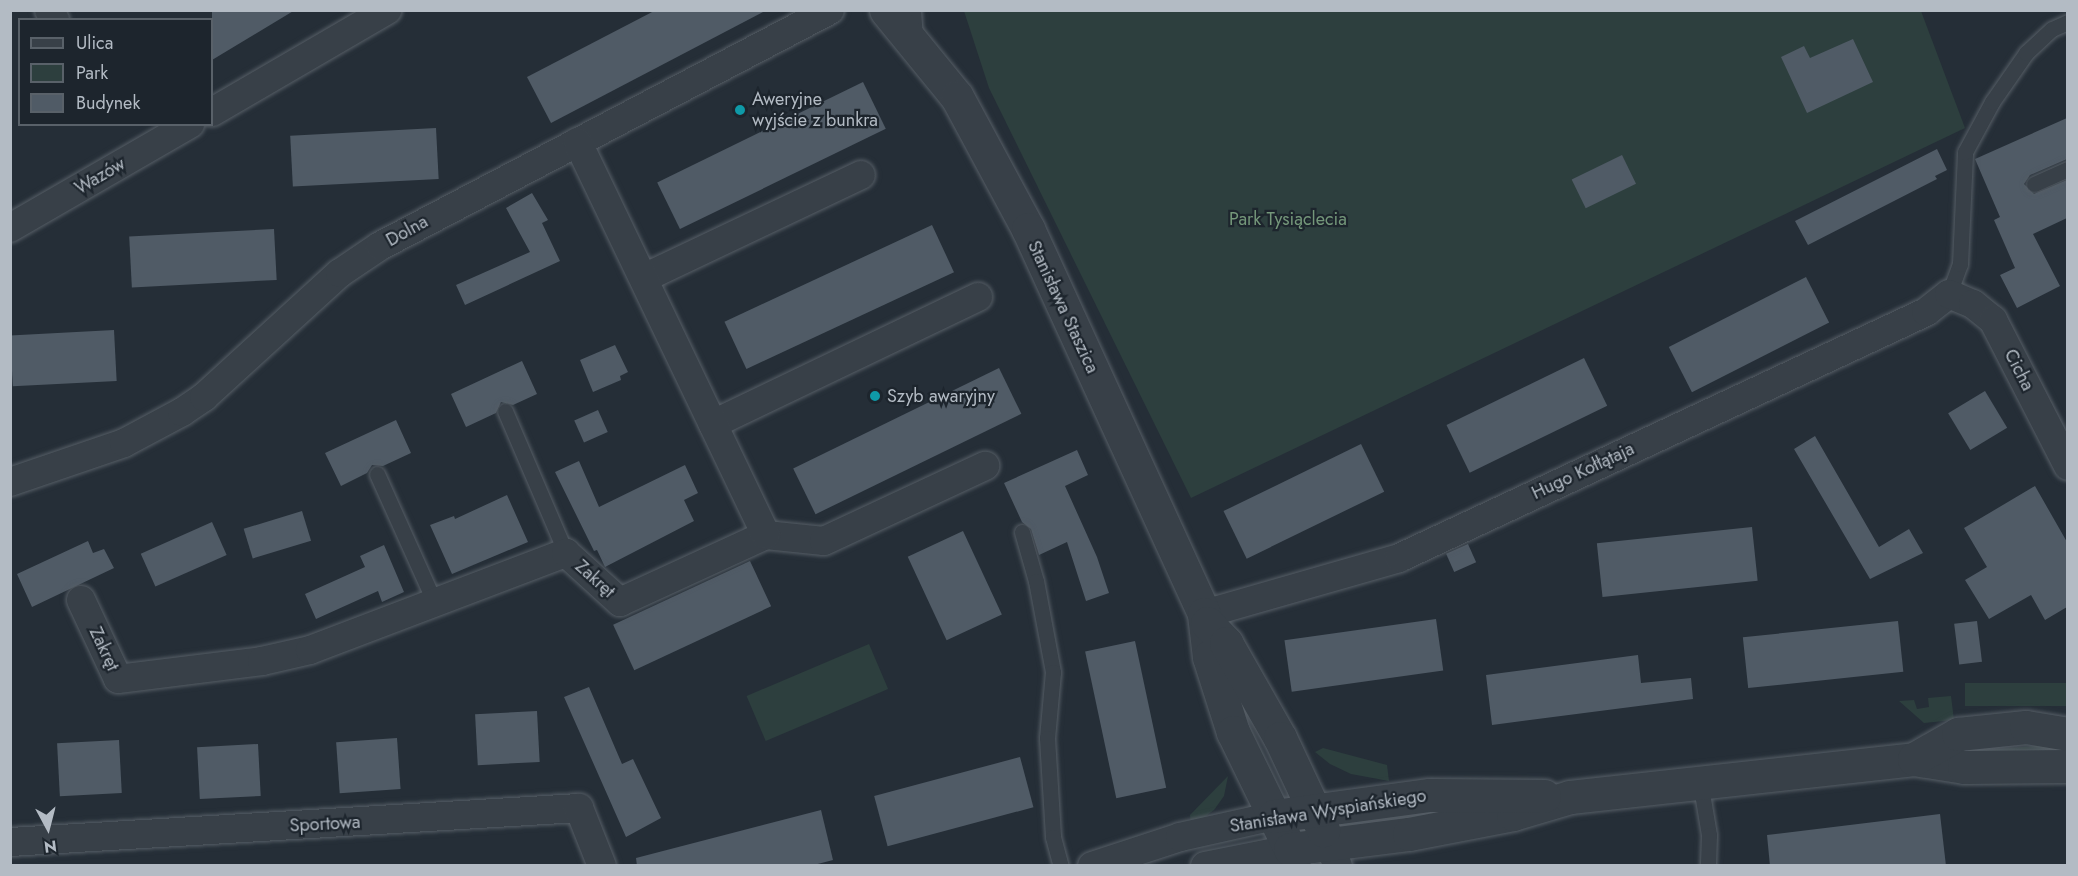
<!DOCTYPE html>
<html>
<head>
<meta charset="utf-8">
<style>
	body { margin:0 }
	#map { position:relative; width:2078px; height:876px; overflow:hidden; background:#252e37; font-family:Jost,sans-serif }
	div>[style] { position:absolute }
	.green>* { inset:0; background:#2d3f3e; transform-origin:0 0 }
	.building>* { inset:0; background:#505b66; transform-origin:0 0 }
	.roads { filter:drop-shadow(0 0 2px #565e66) drop-shadow(0 0 2px #565e66) }
	.service>* { height:15px; margin:-7.5px; padding:0 7.5px; transform-origin:7.5px; border-radius:7.5px; background:#384048 }
	.minor>* { height:28px; margin:-14px; padding:0 14px; transform-origin:14px; border-radius:14px; background:#384048 }
	.tertiary>* { height:33px; margin:-16.5px; padding:0 16.5px; transform-origin:16.5px; border-radius:16.5px; background:#384048 }
	.dots>* { width:16px; height:16px; translate:-50% -50%; box-sizing:border-box; border:3px solid #1d252d; border-radius:50% }
	span { translate:-50% -50%; white-space:nowrap; text-align:center; line-height:1.15; -webkit-text-stroke:4.5px #1d252d; paint-order:stroke }
	.poi-label { font-size:18px; color:#b3bbc4 }
	.left { translate:0 -50%; text-align:left }
	.street-label { font-size:18px; color:#b3bbc4 }
	.park-label { font-size:18px; color:#74977a }
	.frame { position:absolute; inset:0; border:12px solid #b3bbc4; pointer-events:none }
	.legend { position:absolute; left:18px; top:18px; width:195px; height:108px; box-sizing:border-box; background:#1d252d; border:2px solid #596169; margin:0; padding:8px 10px; list-style:none; font-size:18px; color:#b3bbc4 }
	.legend li { display:flex; align-items:center; gap:12px; height:30px }
	.legend b { width:30px; border:2px solid #596169 }
	.north { position:absolute; left:18px; top:798px; width:60px; height:60px; -webkit-text-stroke:4px #1d252d; paint-order:stroke; rotate:173deg; font-size:16px; font-weight:700; line-height:24px; text-align:center; color:#b3bbc4 }
	.north::after { content:''; display:block; margin:auto; width:21px; height:27px; background:#b3bbc4; clip-path:polygon(50% 0,100% 100%,50% 72%,0 100%) }
</style>
</head>
<body>
<div id="map">
	<div class="green">
		<i style="clip-path:polygon(964px 11px,1921px 11px,1965px 128px,1191px 498px,989px 88px)"></i>
		<i style="left:869px;top:644px;width:49px;height:133px;rotate:67deg"></i>
		<i style="left:2067px;top:683px;width:23px;height:102px;rotate:90deg"></i>
		<i style="clip-path:polygon(1951px 696px,1954px 720px,1924px 723px,1899px 701px,1914px 700px,1917px 709px,1929px 707px,1928px 698px)"></i>
		<i style="clip-path:polygon(2046px 745px,2067px 746px,2067px 755px,1963px 752px)"></i>
		<i style="clip-path:polygon(1323px 748px,1387px 765px,1389px 781px,1351px 774px,1330px 764px,1315px 752px)"></i>
		<i style="clip-path:polygon(1228px 776px,1224px 796px,1214px 810px,1191px 827px,1190px 815px)"></i>
	</div>
	<div class="building">
		<i style="clip-path:polygon(212px 10px,295px 10px,212px 60px)"></i>
		<i style="clip-path:polygon(656px 10px,767px 10px,551px 123px,527px 77px)"></i>
		<i style="clip-path:polygon(1853px 39px,1873px 82px,1807px 113px,1781px 57px,1804px 46px,1810px 58px)"></i>
		<i style="left:863px;top:82px;width:52px;height:229px;rotate:64deg"></i>
		<i style="clip-path:polygon(2067px 118px,2067px 159px,2030px 175px,2024px 184px,2034px 194px,2067px 180px,2067px 218px,2033px 234px,2060px 286px,2017px 308px,2000px 275px,2015px 268px,1994px 220px,2000px 217px,1975px 159px)"></i>
		<i style="left:436px;top:128px;width:51px;height:146px;rotate:87deg"></i>
		<i style="clip-path:polygon(1937px 149px,1947px 170px,1935px 176px,1937px 179px,1808px 245px,1795px 221px)"></i>
		<i style="left:1622px;top:155px;width:32px;height:56px;rotate:64deg"></i>
		<i style="clip-path:polygon(532px 193px,548px 220px,542px 223px,560px 261px,465px 305px,456px 285px,530px 252px,506px 208px)"></i>
		<i style="left:932px;top:225px;width:52px;height:229px;rotate:65deg"></i>
		<i style="left:274px;top:229px;width:51px;height:145px;rotate:87deg"></i>
		<i style="left:1806px;top:277px;width:51px;height:154px;rotate:63deg"></i>
		<i style="left:114px;top:330px;width:51px;height:104px;rotate:87deg"></i>
		<i style="clip-path:polygon(615px 345px,628px 372px,620px 376px,621px 380px,593px 392px,580px 360px)"></i>
		<i style="left:1584px;top:358px;width:53px;height:153px;rotate:64deg"></i>
		<i style="clip-path:polygon(522px 361px,537px 394px,513px 405px,501px 402px,496px 413px,466px 427px,451px 394px)"></i>
		<i style="left:999px;top:368px;width:51px;height:229px;rotate:64deg"></i>
		<i style="left:1985px;top:391px;width:43px;height:43px;rotate:59deg"></i>
		<i style="left:598px;top:410px;width:24px;height:26px;rotate:66deg"></i>
		<i style="clip-path:polygon(396px 420px,411px 453px,383px 466px,372px 465px,367px 473px,341px 486px,325px 453px)"></i>
		<i style="clip-path:polygon(1815px 436px,1879px 547px,1909px 529px,1923px 553px,1870px 579px,1794px 449px)"></i>
		<i style="left:1361px;top:444px;width:53px;height:153px;rotate:64deg"></i>
		<i style="clip-path:polygon(1077px 450px,1088px 475px,1065px 486px,1097px 557px,1109px 593px,1086px 601px,1067px 542px,1039px 555px,1031px 529px,1022px 522px,1004px 483px)"></i>
		<i style="clip-path:polygon(579px 461px,599px 507px,685px 465px,698px 493px,684px 500px,694px 521px,605px 567px,597px 550px,594px 551px,555px 472px)"></i>
		<i style="clip-path:polygon(2035px 486px,2067px 542px,2067px 607px,2045px 620px,2031px 595px,1989px 619px,1965px 580px,1987px 567px,1964px 528px)"></i>
		<i style="clip-path:polygon(507px 495px,528px 542px,452px 574px,430px 525px,454px 516px,455px 519px)"></i>
		<i style="left:302px;top:511px;width:31px;height:61px;rotate:73deg"></i>
		<i style="left:212px;top:522px;width:36px;height:78px;rotate:66deg"></i>
		<i style="left:1752px;top:527px;width:54px;height:156px;rotate:84deg"></i>
		<i style="left:963px;top:531px;width:92px;height:61px;rotate:65deg"></i>
		<i style="clip-path:polygon(88px 541px,93px 553px,104px 549px,114px 568px,32px 607px,17px 574px)"></i>
		<i style="left:1468px;top:544px;width:20px;height:24px;rotate:66deg"></i>
		<i style="clip-path:polygon(384px 545px,404px 592px,382px 602px,378px 591px,316px 619px,305px 594px,365px 567px,360px 556px)"></i>
		<i style="left:750px;top:561px;width:50px;height:151px;rotate:65deg"></i>
		<i style="left:1436px;top:619px;width:52px;height:153px;rotate:82deg"></i>
		<i style="left:1898px;top:621px;width:51px;height:156px;rotate:84deg"></i>
		<i style="left:1977px;top:621px;width:41px;height:23px;rotate:83deg"></i>
		<i style="left:1135px;top:641px;width:150px;height:51px;rotate:78deg"></i>
		<i style="clip-path:polygon(1638px 655px,1641px 683px,1691px 678px,1693px 699px,1492px 725px,1486px 675px)"></i>
		<i style="clip-path:polygon(589px 687px,622px 764px,633px 759px,661px 818px,626px 837px,564px 697px)"></i>
		<i style="left:537px;top:711px;width:51px;height:62px;rotate:87deg"></i>
		<i style="left:397px;top:738px;width:51px;height:61px;rotate:86deg"></i>
		<i style="left:119px;top:740px;width:53px;height:62px;rotate:87deg"></i>
		<i style="left:258px;top:744px;width:52px;height:61px;rotate:87deg"></i>
		<i style="left:1020px;top:757px;width:52px;height:151px;rotate:75deg"></i>
		<i style="clip-path:polygon(821px 810px,833px 860px,810px 866px,637px 866px,636px 858px)"></i>
		<i style="clip-path:polygon(1940px 814px,1946px 866px,1770px 866px,1767px 835px)"></i>
	</div>
	<div class="roads">
		<div class="service">
			<i style="left:913px;top:10px;width:28px;rotate:86deg"></i>
			<i style="left:2034px;top:184px;width:37px;rotate:-24deg"></i>
			<i style="left:1949px;top:294px;width:32px;rotate:-70deg"></i>
			<i style="left:1960px;top:264px;width:112px;rotate:-87.4deg"></i>
			<i style="left:1965px;top:152px;width:57px;rotate:-61.6deg"></i>
			<i style="left:1992px;top:102px;width:60px;rotate:-55.2deg"></i>
			<i style="left:2026px;top:53px;width:35px;rotate:-43deg"></i>
			<i style="left:2052px;top:29px;width:17px;rotate:-24deg"></i>
			<i style="left:505px;top:411px;width:155px;rotate:66.8deg"></i>
			<i style="left:377px;top:474px;width:141px;rotate:65.8deg"></i>
			<i style="left:1022px;top:532px;width:51px;rotate:74.1deg"></i>
			<i style="left:1036px;top:581px;width:93px;rotate:79.4deg"></i>
			<i style="left:1053px;top:672px;width:66px;rotate:95.2deg"></i>
			<i style="left:1047px;top:738px;width:99px;rotate:86.5deg"></i>
			<i style="left:1053px;top:837px;width:30px;rotate:75deg"></i>
			<i style="left:1700px;top:781px;width:55px;rotate:80.5deg"></i>
			<i style="left:1709px;top:835px;width:31px;rotate:92deg"></i>
		</div>
		<div class="minor">
			<i style="left:49px;top:10px;width:12px;rotate:59deg"></i>
			<i style="left:212px;top:112px;width:203px;rotate:-30.2deg"></i>
			<i style="left:10px;top:228px;width:208px;rotate:-30deg"></i>
			<i style="left:644px;top:278px;width:240px;rotate:-25.4deg"></i>
			<i style="left:713px;top:424px;width:294px;rotate:-25.6deg"></i>
			<i style="left:10px;top:482px;width:120px;rotate:-18.9deg"></i>
			<i style="left:124px;top:443px;width:66px;rotate:-28.1deg"></i>
			<i style="left:182px;top:412px;width:27px;rotate:-34deg"></i>
			<i style="left:204px;top:397px;width:184px;rotate:-42.4deg"></i>
			<i style="left:340px;top:273px;width:48px;rotate:-34deg"></i>
			<i style="left:380px;top:246px;width:508px;rotate:-27.67deg"></i>
			<i style="left:766px;top:535px;width:58px;rotate:5.9deg"></i>
			<i style="left:824px;top:541px;width:178px;rotate:-25deg"></i>
			<i style="left:81px;top:600px;width:87px;rotate:64.9deg"></i>
			<i style="left:118px;top:679px;width:145px;rotate:-7.1deg"></i>
			<i style="left:262px;top:661px;width:49px;rotate:-12.9deg"></i>
			<i style="left:310px;top:650px;width:274px;rotate:-20.8deg"></i>
			<i style="left:566px;top:553px;width:73px;rotate:42.2deg"></i>
			<i style="left:620px;top:602px;width:161px;rotate:-24.7deg"></i>
			<i style="left:766px;top:535px;width:436px;rotate:-115.6deg"></i>
			<i style="left:1204px;top:614px;width:203px;rotate:-16deg"></i>
			<i style="left:1399px;top:558px;width:582px;rotate:-25.02deg"></i>
			<i style="left:1926px;top:312px;width:29px;rotate:-38deg"></i>
			<i style="left:1949px;top:294px;width:26px;rotate:23deg"></i>
			<i style="left:1973px;top:304px;width:26px;rotate:39deg"></i>
			<i style="left:1993px;top:320px;width:164px;rotate:62.8deg"></i>
			<i style="left:10px;top:842px;width:570px;rotate:-3.42deg"></i>
			<i style="left:579px;top:808px;width:62px;rotate:68.4deg"></i>
			<i style="left:1329px;top:845px;width:23px;rotate:67deg"></i>
			<i style="left:1092px;top:866px;width:93px;rotate:-18.2deg"></i>
			<i style="left:1180px;top:837px;width:96px;rotate:-12.6deg"></i>
			<i style="left:1205px;top:866px;width:87px;rotate:-11.3deg"></i>
			<i style="left:1290px;top:849px;width:18px;rotate:68deg"></i>
		</div>
		<div class="tertiary">
			<i style="left:886px;top:10px;width:112px;rotate:50.8deg"></i>
			<i style="left:957px;top:97px;width:150px;rotate:61.7deg"></i>
			<i style="left:1028px;top:229px;width:423px;rotate:65.4deg"></i>
			<i style="left:1204px;top:614px;width:43px;rotate:83.4deg"></i>
			<i style="left:1209px;top:657px;width:79px;rotate:72.3deg"></i>
			<i style="left:1233px;top:732px;width:130px;rotate:64deg"></i>
			<i style="left:1290px;top:849px;width:120px;rotate:-7.2deg"></i>
			<i style="left:1409px;top:834px;width:106px;rotate:-10.9deg"></i>
			<i style="left:1513px;top:814px;width:59px;rotate:-16.6deg"></i>
			<i style="left:1570px;top:797px;width:346px;rotate:-6.3deg"></i>
			<i style="left:1914px;top:759px;width:51px;rotate:9.1deg"></i>
			<i style="left:1964px;top:767px;width:104px;rotate:-0.6deg"></i>
			<i style="left:1207px;top:623px;width:28px;rotate:46deg"></i>
			<i style="left:1226px;top:643px;width:109px;rotate:60.4deg"></i>
			<i style="left:1280px;top:738px;width:102px;rotate:64.9deg"></i>
			<i style="left:1914px;top:759px;width:51px;rotate:-29.6deg"></i>
			<i style="left:1958px;top:734px;width:68px;rotate:-5.9deg"></i>
			<i style="left:2026px;top:727px;width:43px;rotate:9.5deg"></i>
			<i style="left:1274px;top:816px;width:157px;rotate:-7.7deg"></i>
			<i style="left:1430px;top:795px;width:114px;rotate:0.5deg"></i>
		</div>
	</div>
	<div class="dots">
		<i style="left:740px;top:110px;background:#0f9aa8"></i>
		<i style="left:875px;top:396px;background:#0f9aa8"></i>
	</div>
	<div class="poi-label">
		<span class="left" style="left:752px;top:110px">Aweryjne<br>wyjście z bunkra</span>
		<span class="left" style="left:887px;top:396px">Szyb awaryjny</span>
	</div>
	<div class="street-label">
		<span style="left:100px;top:176px;rotate:-30deg">Wazów</span>
		<span style="left:407px;top:231px;rotate:-29deg">Dolna</span>
		<span style="left:1063px;top:307px;rotate:65deg">Stanisława Staszica</span>
		<span style="left:2019px;top:370px;rotate:63deg">Cicha</span>
		<span style="left:1583px;top:471px;rotate:-25deg">Hugo Kołłątaja</span>
		<span style="left:595px;top:579px;rotate:42deg">Zakręt</span>
		<span style="left:104px;top:649px;rotate:65deg">Zakręt</span>
		<span style="left:1328px;top:811px;rotate:-9deg">Stanisława Wyspiańskiego</span>
		<span style="left:325px;top:824px;rotate:-3deg">Sportowa</span>
	</div>
	<div class="park-label">
		<span style="left:1288px;top:219px">Park Tysiąclecia</span>
	</div>
	<div class="frame"></div>
	<ul class="legend">
	<li><b style="height:8px;background:#384048"></b>Ulica</li>
	<li><b style="height:16px;background:#2d3f3e"></b>Park</li>
	<li><b style="height:16px;background:#505b66"></b>Budynek</li>
	</ul>
	<div class="north">N</div>
</div>
</body>
</html>
